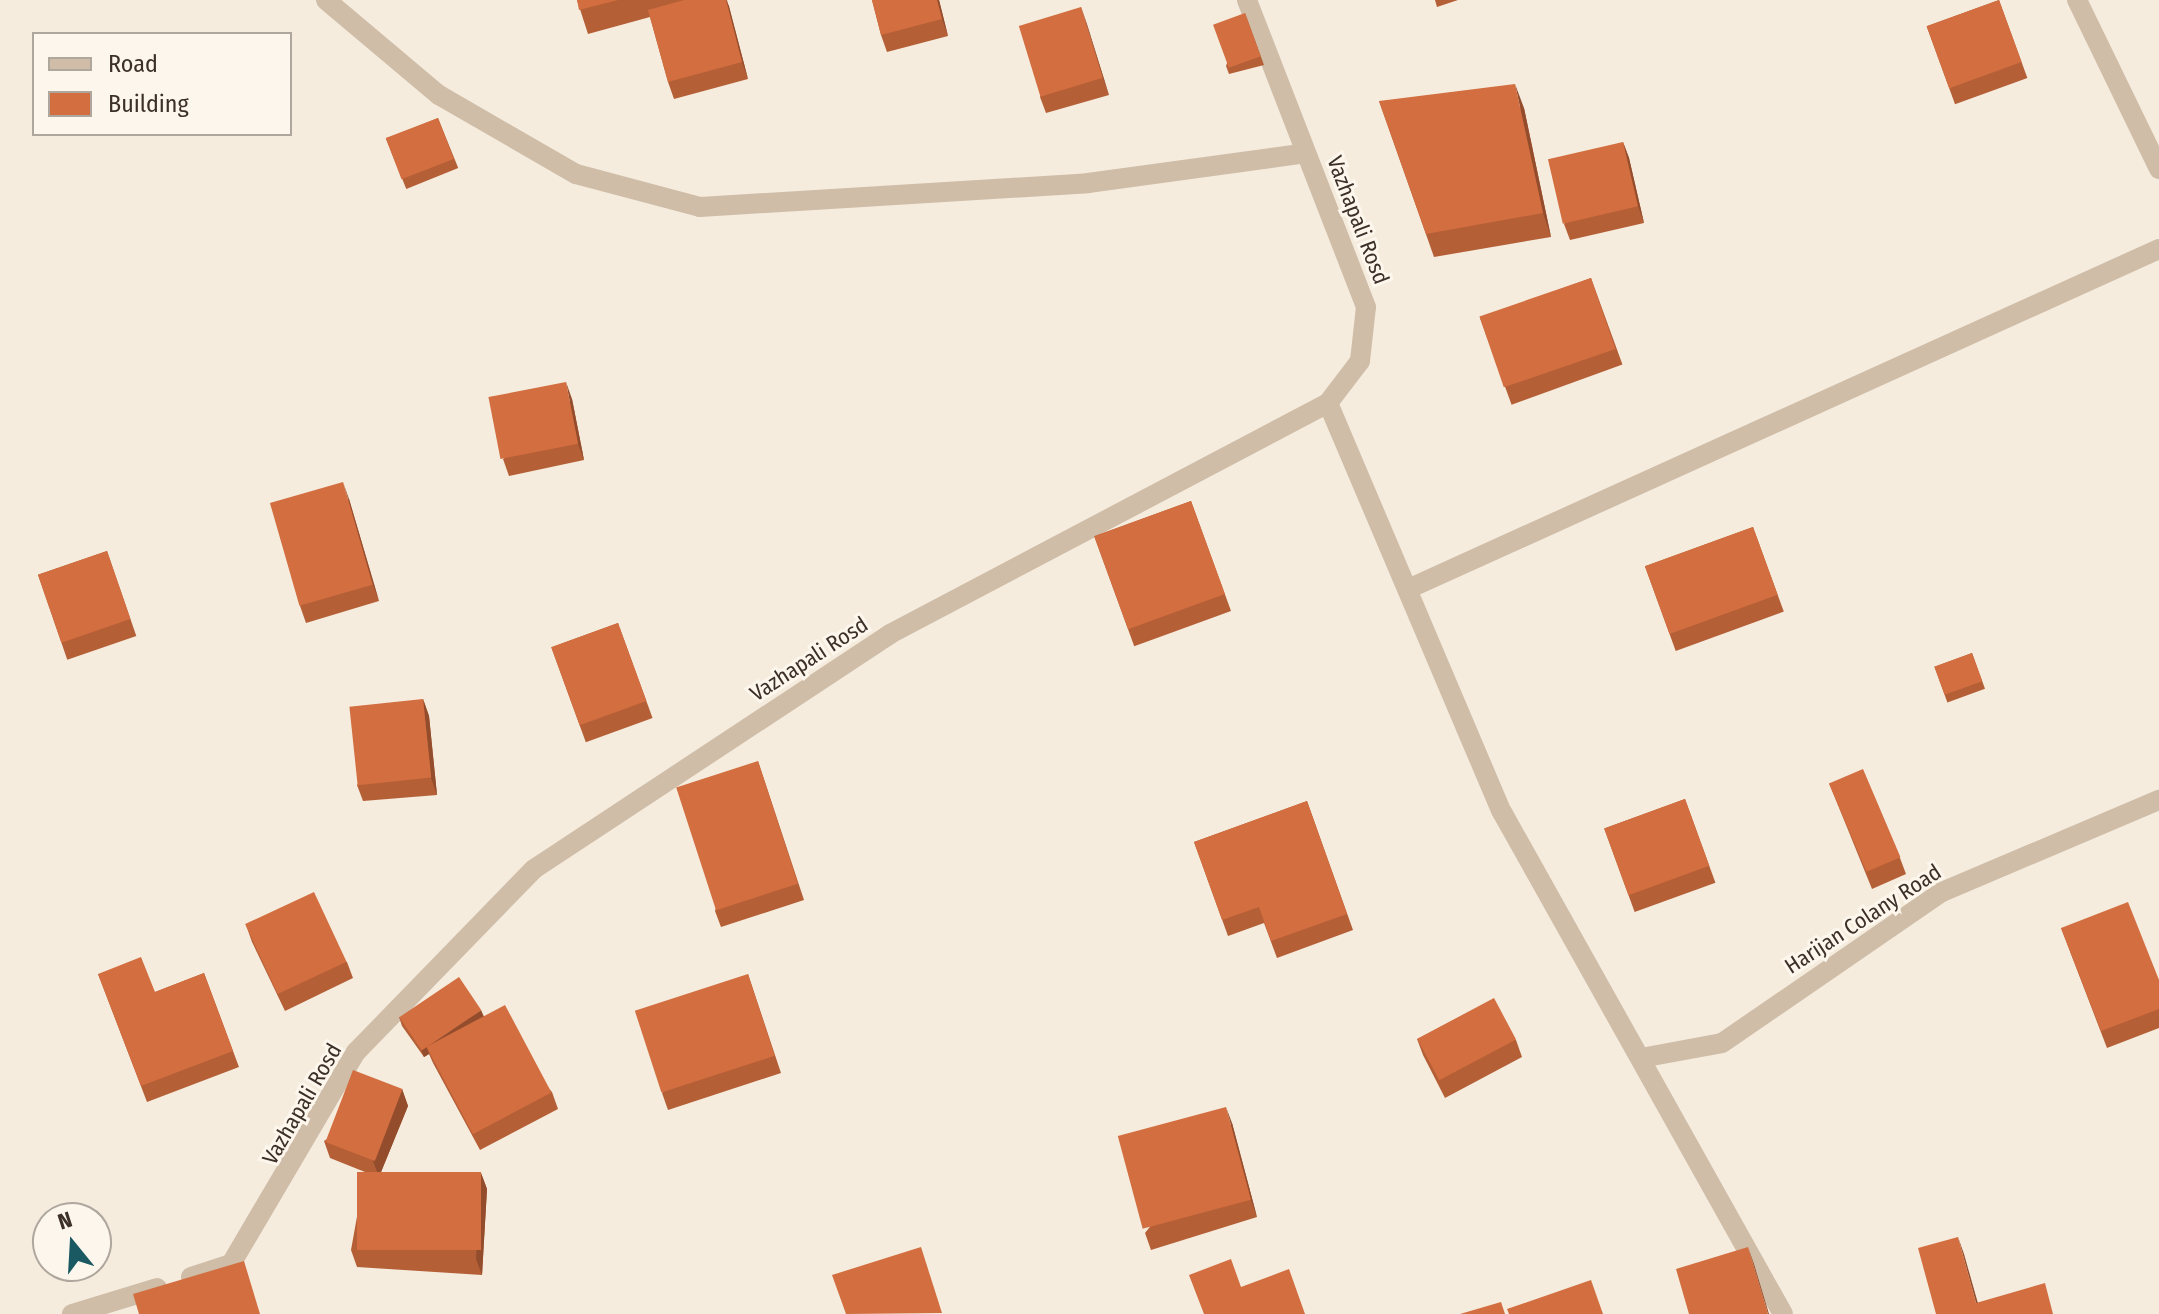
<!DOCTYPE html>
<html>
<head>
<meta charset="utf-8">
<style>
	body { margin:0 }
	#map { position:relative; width:2159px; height:1314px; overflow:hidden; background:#f5ecde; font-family:"Fira Sans Condensed",sans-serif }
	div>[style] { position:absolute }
	.minor>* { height:20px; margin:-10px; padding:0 10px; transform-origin:10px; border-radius:10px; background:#cfbda8 }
	.wall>* { inset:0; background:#b55f37; transform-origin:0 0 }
	.shaded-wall>* { inset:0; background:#934d2d }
	.building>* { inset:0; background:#d26e40; transform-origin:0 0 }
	span { translate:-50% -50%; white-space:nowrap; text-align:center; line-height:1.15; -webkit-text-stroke:6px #fcf6ec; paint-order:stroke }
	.street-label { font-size:22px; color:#3c3029 }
	.legend { position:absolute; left:32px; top:32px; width:260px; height:104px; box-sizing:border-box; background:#fcf6ec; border:2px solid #afa79e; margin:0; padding:10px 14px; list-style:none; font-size:24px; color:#3c3029 }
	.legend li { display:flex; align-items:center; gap:16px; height:40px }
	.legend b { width:40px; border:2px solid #afa79e }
	.north { position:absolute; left:32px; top:1202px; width:80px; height:80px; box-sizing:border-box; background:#fcf6ec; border:2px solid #afa79e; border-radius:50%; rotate:342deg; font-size:22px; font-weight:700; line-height:32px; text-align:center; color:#3c3029 }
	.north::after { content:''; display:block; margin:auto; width:28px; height:36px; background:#1a5862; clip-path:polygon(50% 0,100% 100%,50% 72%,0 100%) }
</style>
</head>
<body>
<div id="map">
	<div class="minor">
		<i style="left:326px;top:0;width:148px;rotate:40.1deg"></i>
		<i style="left:439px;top:95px;width:158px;rotate:30deg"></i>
		<i style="left:576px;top:174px;width:128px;rotate:14.9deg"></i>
		<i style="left:700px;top:207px;width:389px;rotate:-3.5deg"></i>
		<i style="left:1088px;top:183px;width:220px;rotate:-7.8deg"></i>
		<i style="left:2077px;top:0;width:188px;rotate:64.1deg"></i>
		<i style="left:1328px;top:403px;width:444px;rotate:67deg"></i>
		<i style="left:1502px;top:812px;width:575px;rotate:60.76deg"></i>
		<i style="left:1408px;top:589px;width:824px;rotate:-24.36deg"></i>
		<i style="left:1641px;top:1058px;width:82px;rotate:-10.5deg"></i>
		<i style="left:1722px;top:1043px;width:267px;rotate:-34.5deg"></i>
		<i style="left:1942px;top:892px;width:236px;rotate:-23deg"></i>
		<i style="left:191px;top:1277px;width:42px;rotate:-18deg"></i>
		<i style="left:231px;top:1264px;width:246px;rotate:-59.5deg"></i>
		<i style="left:356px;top:1052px;width:255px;rotate:-45.8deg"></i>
		<i style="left:534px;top:869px;width:427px;rotate:-33.4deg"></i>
		<i style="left:890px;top:634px;width:495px;rotate:-27.8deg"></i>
		<i style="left:1328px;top:403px;width:53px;rotate:-52.7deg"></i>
		<i style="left:1360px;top:361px;width:54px;rotate:-83.7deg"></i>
		<i style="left:1366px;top:307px;width:329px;rotate:-111.2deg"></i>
		<i style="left:72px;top:1314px;width:89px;rotate:-17deg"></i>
	</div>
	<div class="wall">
		<i style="clip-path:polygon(577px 0,727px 0,748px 79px,674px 99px,668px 82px,650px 17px,588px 34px)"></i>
		<i style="clip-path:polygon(872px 0,939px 0,948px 36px,887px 52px,881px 35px)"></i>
		<i style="clip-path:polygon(1435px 0,1458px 0,1437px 7px)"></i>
		<i style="left:1999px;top:0;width:83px;height:77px;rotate:70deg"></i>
		<i style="clip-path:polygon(1081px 7px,1109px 95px,1046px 113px,1040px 97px)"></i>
		<i style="clip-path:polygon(1245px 13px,1264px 65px,1229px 74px,1226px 66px)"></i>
		<i style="clip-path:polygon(1379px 101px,1524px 108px,1551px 237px,1434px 257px)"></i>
		<i style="left:438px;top:118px;width:54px;height:56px;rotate:68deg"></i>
		<i style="clip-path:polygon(1623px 142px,1629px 158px,1644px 223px,1570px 240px,1564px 224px)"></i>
		<i style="left:1591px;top:278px;width:92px;height:118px;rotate:70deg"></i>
		<i style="clip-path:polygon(572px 399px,584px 460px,509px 476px,503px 459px)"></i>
		<i style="clip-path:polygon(349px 499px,379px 601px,306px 623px,300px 606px)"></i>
		<i style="left:1191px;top:501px;width:117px;height:103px;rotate:70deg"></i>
		<i style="left:1753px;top:527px;width:90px;height:115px;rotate:70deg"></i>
		<i style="left:107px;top:551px;width:90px;height:73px;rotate:71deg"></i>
		<i style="left:618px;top:623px;width:101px;height:71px;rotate:70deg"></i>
		<i style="left:1972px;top:653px;width:38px;height:40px;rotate:70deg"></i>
		<i style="clip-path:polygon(423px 699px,429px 716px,437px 795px,363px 801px,357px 785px)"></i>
		<i style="clip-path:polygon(758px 761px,804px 900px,721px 927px,715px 911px)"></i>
		<i style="clip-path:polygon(1829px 783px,1900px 858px,1906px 874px,1872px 889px)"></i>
		<i style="left:1685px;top:799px;width:89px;height:86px;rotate:70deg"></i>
		<i style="clip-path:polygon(1307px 801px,1353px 930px,1277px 958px,1264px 923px,1228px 936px,1194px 842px)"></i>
		<i style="clip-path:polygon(246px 925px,347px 962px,353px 978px,285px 1011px,252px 942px)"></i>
		<i style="clip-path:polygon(2061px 928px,2159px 980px,2159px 1028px,2107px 1048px)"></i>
		<i style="clip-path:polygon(204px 973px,239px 1067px,147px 1102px,98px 974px,155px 992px)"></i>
		<i style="clip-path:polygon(748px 974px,781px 1073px,668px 1110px,662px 1093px)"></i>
		<i style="clip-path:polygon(484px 1016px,552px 1092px,558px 1109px,480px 1150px,433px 1063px,429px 1054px,424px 1057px,402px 1026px,399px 1017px)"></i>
		<i style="clip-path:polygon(1417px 1039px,1516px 1040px,1522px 1057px,1445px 1098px,1423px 1055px)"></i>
		<i style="clip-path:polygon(402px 1089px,408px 1106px,381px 1172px,481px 1173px,487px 1189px,482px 1275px,357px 1267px,351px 1250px,365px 1172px,330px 1158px,324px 1141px)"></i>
		<i style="clip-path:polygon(1232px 1123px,1257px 1217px,1151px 1250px,1145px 1233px)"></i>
	</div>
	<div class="shaded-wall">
		<i style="clip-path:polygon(726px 0,729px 6px,748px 79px,742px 62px)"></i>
		<i style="clip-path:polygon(937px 0,939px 0,948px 36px,942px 19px)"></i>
		<i style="clip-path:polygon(1081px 7px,1087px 24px,1109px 95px,1103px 78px)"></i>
		<i style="clip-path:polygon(1515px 84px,1524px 108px,1551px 237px,1543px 213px)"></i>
		<i style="clip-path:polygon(1623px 142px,1629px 158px,1644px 223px,1638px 206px)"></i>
		<i style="clip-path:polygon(566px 382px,572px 399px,584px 460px,578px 444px)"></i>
		<i style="clip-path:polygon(343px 482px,349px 499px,379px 601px,373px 585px)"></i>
		<i style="clip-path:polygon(423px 699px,429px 716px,437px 795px,431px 778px)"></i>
		<i style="clip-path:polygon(481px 1010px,485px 1019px,427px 1047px,429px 1054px,424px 1057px,421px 1049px)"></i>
		<i style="clip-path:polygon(402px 1089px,408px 1106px,379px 1177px,373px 1161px)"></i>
		<i style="clip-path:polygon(1226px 1107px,1232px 1123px,1257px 1217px,1251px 1200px)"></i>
		<i style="clip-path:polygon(481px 1173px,487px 1189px,482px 1275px,476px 1259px)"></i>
		<i style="clip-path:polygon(1958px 1237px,1964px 1254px,1981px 1314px,1976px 1303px)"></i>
		<i style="clip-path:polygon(1748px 1247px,1754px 1264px,1769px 1314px,1768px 1314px)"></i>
	</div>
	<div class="building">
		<i style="clip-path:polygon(577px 0,618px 0,579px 10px)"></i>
		<i style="clip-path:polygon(684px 0,726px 0,742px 62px,668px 82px,648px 10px)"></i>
		<i style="clip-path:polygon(872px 0,937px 0,942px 19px,881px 35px)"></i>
		<i style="left:1999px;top:0;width:66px;height:77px;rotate:70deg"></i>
		<i style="left:1081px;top:7px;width:74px;height:65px;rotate:73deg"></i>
		<i style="left:1245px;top:13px;width:46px;height:34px;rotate:70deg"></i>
		<i style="clip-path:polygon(1515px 84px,1543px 213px,1426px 234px,1379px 101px)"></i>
		<i style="left:438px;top:118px;width:44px;height:56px;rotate:69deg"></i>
		<i style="left:1623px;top:142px;width:66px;height:77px;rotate:77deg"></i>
		<i style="left:1591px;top:278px;width:75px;height:118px;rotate:71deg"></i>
		<i style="left:566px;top:382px;width:63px;height:79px;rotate:79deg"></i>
		<i style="left:343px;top:482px;width:107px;height:76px;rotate:74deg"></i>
		<i style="left:1191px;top:501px;width:99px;height:103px;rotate:70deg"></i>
		<i style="left:1753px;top:527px;width:72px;height:115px;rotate:70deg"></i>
		<i style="left:107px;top:551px;width:72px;height:73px;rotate:71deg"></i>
		<i style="left:618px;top:623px;width:83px;height:71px;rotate:70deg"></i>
		<i style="left:1972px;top:653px;width:30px;height:40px;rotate:70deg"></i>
		<i style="left:423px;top:699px;width:79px;height:74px;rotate:84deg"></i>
		<i style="left:758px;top:761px;width:129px;height:86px;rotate:72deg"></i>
		<i style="left:1863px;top:769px;width:96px;height:37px;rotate:67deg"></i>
		<i style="left:1685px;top:799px;width:71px;height:86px;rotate:70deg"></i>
		<i style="clip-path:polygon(1307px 801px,1347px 914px,1271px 941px,1259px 907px,1222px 920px,1194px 842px)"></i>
		<i style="left:314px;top:892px;width:77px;height:76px;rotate:65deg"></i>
		<i style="clip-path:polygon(2128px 902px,2159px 980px,2159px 1009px,2101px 1031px,2061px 928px)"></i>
		<i style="clip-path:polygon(141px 957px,155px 992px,204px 973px,233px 1051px,141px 1086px,98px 974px)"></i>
		<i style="left:748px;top:974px;width:86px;height:119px;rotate:72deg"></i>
		<i style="left:459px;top:977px;width:40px;height:72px;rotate:56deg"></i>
		<i style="left:1494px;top:998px;width:47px;height:87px;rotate:62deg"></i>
		<i style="left:505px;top:1005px;width:99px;height:89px;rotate:62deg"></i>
		<i style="left:353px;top:1070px;width:53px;height:77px;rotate:21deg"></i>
		<i style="left:1226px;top:1107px;width:96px;height:112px;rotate:75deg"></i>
		<i style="left:357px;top:1172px;width:124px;height:78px"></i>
		<i style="clip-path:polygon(1958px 1237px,1976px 1303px,2045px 1283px,2053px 1314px,1936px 1314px,1918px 1248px)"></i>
		<i style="clip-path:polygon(921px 1247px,942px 1313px,846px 1314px,832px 1275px)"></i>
		<i style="clip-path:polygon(1748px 1247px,1768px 1314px,1689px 1314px,1676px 1269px)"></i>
		<i style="clip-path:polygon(1231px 1259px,1241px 1287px,1289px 1269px,1305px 1314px,1204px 1314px,1189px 1275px)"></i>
		<i style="clip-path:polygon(244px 1261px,260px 1314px,139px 1314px,133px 1294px)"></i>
		<i style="clip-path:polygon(1591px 1280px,1603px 1314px,1509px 1314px,1507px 1309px)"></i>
		<i style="clip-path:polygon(1501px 1302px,1505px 1314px,1460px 1314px)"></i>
	</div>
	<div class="street-label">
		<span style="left:1358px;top:220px;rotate:69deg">Vazhapali Rosd</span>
		<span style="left:809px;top:659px;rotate:-33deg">Vazhapali Rosd</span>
		<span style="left:1863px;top:919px;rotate:-33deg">Harijan Colany Road</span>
		<span style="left:302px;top:1104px;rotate:-60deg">Vazhapali Rosd</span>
	</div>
	<ul class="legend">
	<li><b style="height:10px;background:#cfbda8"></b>Road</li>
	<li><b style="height:22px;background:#d26e40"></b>Building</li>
	</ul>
	<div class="north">N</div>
</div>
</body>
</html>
